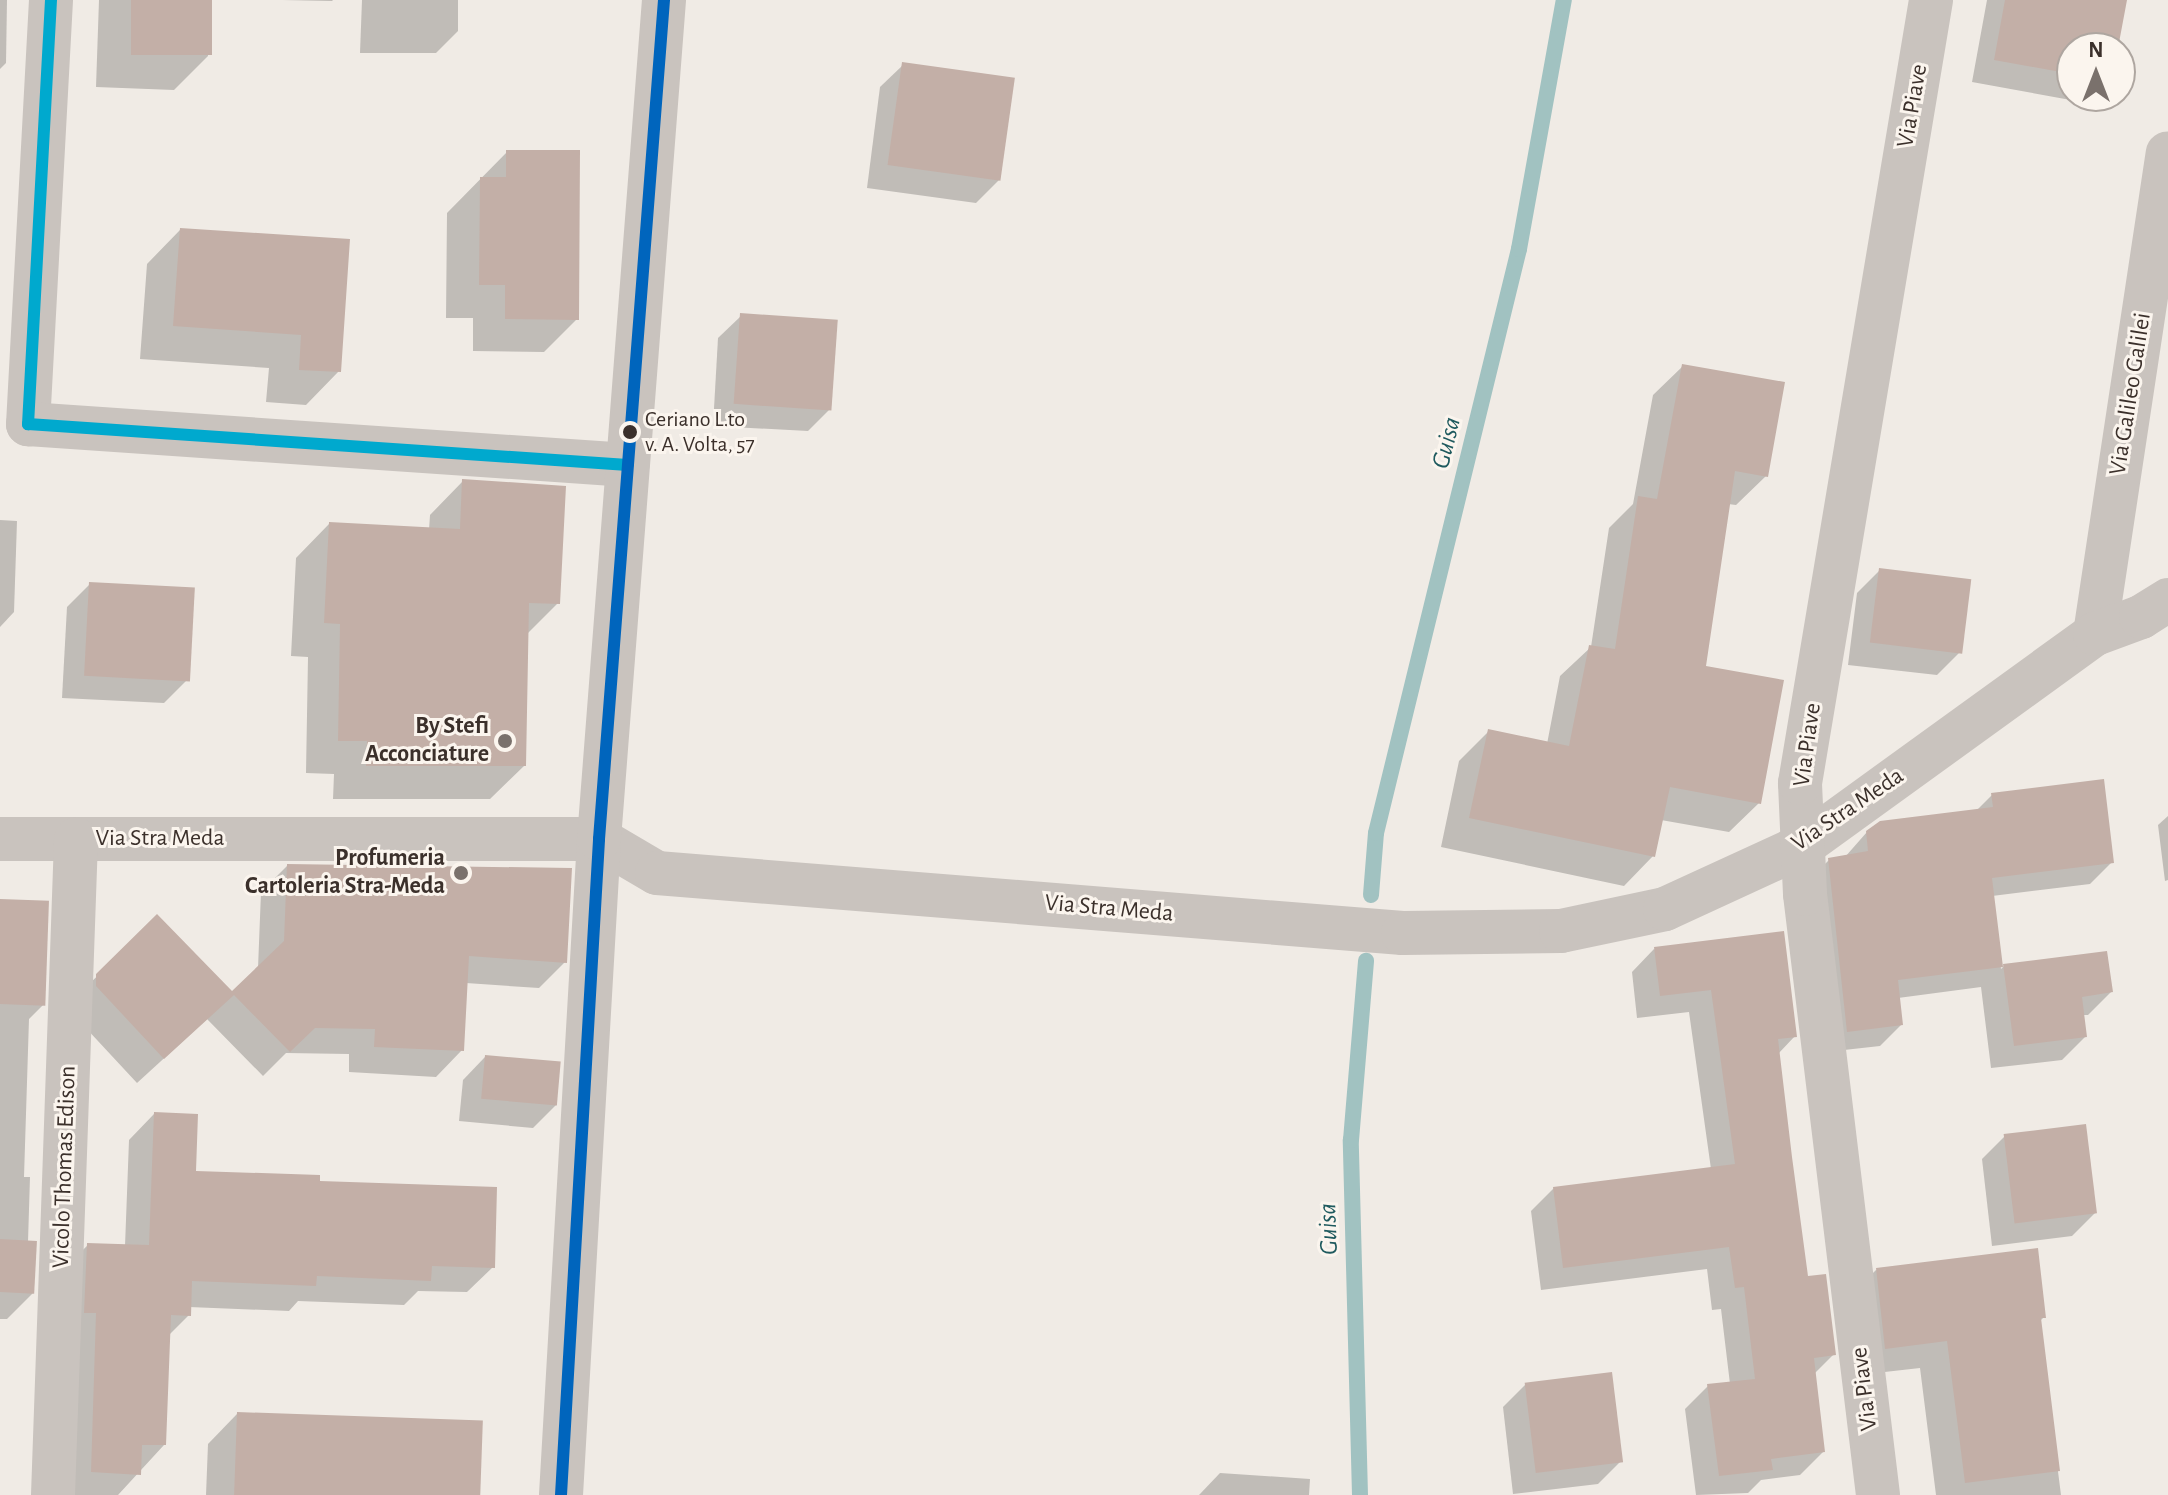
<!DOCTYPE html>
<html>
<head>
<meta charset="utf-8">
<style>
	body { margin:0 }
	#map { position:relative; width:2168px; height:1495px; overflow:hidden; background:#f0ebe5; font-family:"Alegreya Sans",sans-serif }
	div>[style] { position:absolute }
	.shadow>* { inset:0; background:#0003 }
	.stream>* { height:16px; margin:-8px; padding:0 8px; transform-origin:8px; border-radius:8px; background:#a1c2c1 }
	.building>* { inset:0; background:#c3afa7; transform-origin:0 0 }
	.minor>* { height:44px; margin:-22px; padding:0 22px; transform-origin:22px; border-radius:22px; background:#c9c3be }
	.bus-1>* { height:12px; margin:-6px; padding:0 6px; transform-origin:6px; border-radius:6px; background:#00a9ce }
	.bus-2>* { height:12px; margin:-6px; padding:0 6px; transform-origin:6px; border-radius:6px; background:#0065bd }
	.dots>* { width:22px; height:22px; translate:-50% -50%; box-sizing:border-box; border:4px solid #fbf5ee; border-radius:50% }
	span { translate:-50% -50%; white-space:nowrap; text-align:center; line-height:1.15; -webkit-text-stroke:6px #fbf5ee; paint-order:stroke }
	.bus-label { font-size:22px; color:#3b302b }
	.left { translate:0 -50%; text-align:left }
	.street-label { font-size:24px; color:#3b302b }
	.poi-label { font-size:24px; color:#3b302b; font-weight:700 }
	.right { translate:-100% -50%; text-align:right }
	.water-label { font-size:26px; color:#1f5a5e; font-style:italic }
	.north { position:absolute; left:2056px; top:32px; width:80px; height:80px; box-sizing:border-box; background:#fbf5ee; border:2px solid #aea6a0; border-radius:50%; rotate:0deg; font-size:22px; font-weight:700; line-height:32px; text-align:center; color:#3b302b }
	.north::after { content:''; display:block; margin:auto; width:28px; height:36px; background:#7a716c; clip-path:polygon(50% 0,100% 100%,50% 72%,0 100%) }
</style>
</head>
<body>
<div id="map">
	<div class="shadow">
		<i style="clip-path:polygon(0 0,7px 0,6px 63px,0 69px)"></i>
		<i style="clip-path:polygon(99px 0,210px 0,208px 56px,174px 90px,96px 87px)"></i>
		<i style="clip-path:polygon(282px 0,333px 0,332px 1px)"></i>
		<i style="clip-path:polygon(362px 0,458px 0,458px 31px,436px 53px,360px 53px)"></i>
		<i style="clip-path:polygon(1987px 0,2125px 0,2116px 48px,2072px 48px,2072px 96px,2094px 96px,2087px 103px,1972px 82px)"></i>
		<i style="clip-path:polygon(903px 65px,999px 180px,976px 203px,867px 188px,880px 87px)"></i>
		<i style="clip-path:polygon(507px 152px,577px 319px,544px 352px,473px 351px,473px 318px,446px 318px,447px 213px)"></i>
		<i style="clip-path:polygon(180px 230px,348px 241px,339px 371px,306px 405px,266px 402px,269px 368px,140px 359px,147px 264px)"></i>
		<i style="clip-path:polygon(741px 316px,831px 408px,808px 431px,713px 426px,718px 338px)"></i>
		<i style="clip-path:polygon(1683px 366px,1766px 476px,1736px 505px,1728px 504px,1703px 668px,1759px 803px,1729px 832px,1661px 820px,1653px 856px,1624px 886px,1441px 847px,1459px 761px,1488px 732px,1547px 744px,1560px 676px,1591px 647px,1609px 528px,1633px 504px,1653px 395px)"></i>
		<i style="clip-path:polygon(463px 481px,558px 603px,526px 635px,524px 766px,490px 799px,333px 799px,334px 774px,306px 773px,308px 657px,291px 656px,296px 558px,329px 524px,429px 530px,430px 515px)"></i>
		<i style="clip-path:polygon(0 520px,17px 521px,14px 612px,0 627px)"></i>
		<i style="clip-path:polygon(1880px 570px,1960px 652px,1937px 675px,1848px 665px,1857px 593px)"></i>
		<i style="clip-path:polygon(90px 584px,187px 680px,164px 703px,62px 698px,67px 607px)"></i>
		<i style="clip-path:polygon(1992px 795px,2112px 862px,2090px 884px,1992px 896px,2001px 969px,2004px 966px,2111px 992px,2088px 1015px,2082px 1015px,2085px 1037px,2062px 1060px,1991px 1068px,1981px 987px,1898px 998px,1901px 1025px,1880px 1046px,1826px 1052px,1808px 881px,1829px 860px,1845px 857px,1867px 832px,1976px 811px)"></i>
		<i style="clip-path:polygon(2168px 816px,2168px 880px,2165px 881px,2158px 825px)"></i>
		<i style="clip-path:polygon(287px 866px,565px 962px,539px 988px,466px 983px,462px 1050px,436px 1077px,349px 1072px,349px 1054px,286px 1053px,263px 1076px,207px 1019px,137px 1083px,71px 1012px,71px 1002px,157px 917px,232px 993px,258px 968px,261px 892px)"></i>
		<i style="clip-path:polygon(0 901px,43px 1005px,29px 1019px,24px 1177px,30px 1177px,28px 1242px,33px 1293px,7px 1319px,0 1319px)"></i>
		<i style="clip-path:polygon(1654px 949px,1795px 1036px,1778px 1054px,1806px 1278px,1834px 1354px,1814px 1374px,1823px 1452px,1800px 1475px,1761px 1480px,1748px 1493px,1696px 1495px,1685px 1409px,1708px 1386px,1730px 1384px,1721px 1309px,1712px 1310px,1707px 1269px,1541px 1290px,1531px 1211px,1554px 1188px,1711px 1169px,1689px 1012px,1637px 1018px,1632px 972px)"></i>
		<i style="clip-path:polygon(485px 1057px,556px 1105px,533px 1128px,459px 1121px,463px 1080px)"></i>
		<i style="clip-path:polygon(154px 1114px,194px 1173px,318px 1183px,493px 1267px,467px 1292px,418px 1291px,404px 1305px,298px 1301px,289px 1311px,189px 1307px,189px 1315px,168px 1336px,164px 1445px,118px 1495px,66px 1495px,62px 1270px,88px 1245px,125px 1246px,129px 1140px)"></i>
		<i style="clip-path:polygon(2005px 1136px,2095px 1213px,2072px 1236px,1992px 1246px,1982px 1159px)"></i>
		<i style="clip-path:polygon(1876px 1270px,2044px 1317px,2039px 1322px,2061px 1495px,1936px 1495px,1920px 1368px,1858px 1375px,1849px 1297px)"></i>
		<i style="clip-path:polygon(1526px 1384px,1621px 1461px,1598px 1484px,1513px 1494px,1503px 1407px)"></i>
		<i style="clip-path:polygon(237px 1414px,478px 1495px,206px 1495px,208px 1444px)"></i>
		<i style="clip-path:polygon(1220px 1473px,1310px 1479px,1309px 1495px,1199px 1495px)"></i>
	</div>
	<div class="stream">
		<i style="left:1371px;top:895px;width:62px;rotate:-85.4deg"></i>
		<i style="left:1376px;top:833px;width:601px;rotate:-76.24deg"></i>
		<i style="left:1519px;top:249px;width:253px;rotate:-79.8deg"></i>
		<i style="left:1360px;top:1495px;width:355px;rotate:-91.5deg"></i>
		<i style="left:1351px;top:1140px;width:180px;rotate:-85.2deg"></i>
	</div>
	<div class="building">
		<i style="left:131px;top:0;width:81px;height:55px"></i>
		<i style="clip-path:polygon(2005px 0,2127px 0,2118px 48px,2072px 48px,2072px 74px,1994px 60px)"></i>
		<i style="left:902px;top:62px;width:114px;height:104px;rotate:8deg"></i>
		<i style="clip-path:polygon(506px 150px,580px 150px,579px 320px,505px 319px,505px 285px,479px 285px,480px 177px,506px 177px)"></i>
		<i style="clip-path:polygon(180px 228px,350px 239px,341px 372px,299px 370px,301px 335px,173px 326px)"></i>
		<i style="left:740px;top:313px;width:98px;height:91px;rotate:4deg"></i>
		<i style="clip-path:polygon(1682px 364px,1785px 382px,1768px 477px,1735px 471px,1706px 666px,1784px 680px,1761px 804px,1670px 787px,1655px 857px,1469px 818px,1488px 729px,1569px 746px,1589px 645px,1615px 649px,1638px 496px,1657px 499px)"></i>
		<i style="clip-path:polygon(462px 479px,566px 486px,560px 604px,529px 603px,526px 766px,366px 766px,367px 741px,338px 741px,340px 624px,324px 623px,329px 522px,460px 529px)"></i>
		<i style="left:1879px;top:568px;width:93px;height:75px;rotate:7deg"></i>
		<i style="left:89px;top:582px;width:106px;height:94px;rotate:3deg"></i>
		<i style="clip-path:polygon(2104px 779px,2114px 863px,1992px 878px,2003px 967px,1898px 980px,1903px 1025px,1847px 1032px,1828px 858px,1868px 851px,1866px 831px,1880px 821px,1993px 807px,1991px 793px)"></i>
		<i style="clip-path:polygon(287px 864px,572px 868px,567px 963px,469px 956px,464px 1051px,374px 1047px,375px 1029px,315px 1028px,290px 1052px,234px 995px,164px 1059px,96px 986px,96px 974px,157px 914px,232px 991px,284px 941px)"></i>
		<i style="left:0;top:899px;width:49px;height:105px;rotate:2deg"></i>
		<i style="clip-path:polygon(1784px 931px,1797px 1037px,1778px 1039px,1792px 1157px,1808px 1276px,1826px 1274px,1836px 1355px,1814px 1358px,1825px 1452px,1771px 1459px,1773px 1470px,1719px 1476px,1707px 1384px,1755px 1379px,1744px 1287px,1735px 1288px,1729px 1247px,1563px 1268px,1553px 1187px,1735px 1164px,1711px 990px,1660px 996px,1654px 947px)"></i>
		<i style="clip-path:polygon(2107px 951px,2113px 992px,2082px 997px,2087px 1037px,2014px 1046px,2003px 964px)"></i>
		<i style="left:485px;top:1055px;width:76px;height:44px;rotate:5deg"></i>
		<i style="clip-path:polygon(154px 1112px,198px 1114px,196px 1171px,320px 1175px,320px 1181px,497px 1187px,495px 1268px,432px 1266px,431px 1281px,317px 1276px,316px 1286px,192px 1281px,191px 1316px,171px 1315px,166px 1445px,142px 1445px,141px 1475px,91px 1472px,96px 1313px,84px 1313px,87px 1243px,149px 1245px)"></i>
		<i style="left:2086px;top:1124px;width:90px;height:83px;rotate:83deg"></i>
		<i style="left:0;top:1239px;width:37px;height:53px;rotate:3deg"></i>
		<i style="clip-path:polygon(2038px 1248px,2046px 1318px,2041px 1318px,2060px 1471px,1965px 1483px,1947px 1341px,1885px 1349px,1876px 1268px)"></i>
		<i style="left:1612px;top:1372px;width:91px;height:88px;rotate:83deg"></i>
		<i style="left:237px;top:1412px;width:246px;height:83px;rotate:2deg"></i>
	</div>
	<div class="minor">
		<i style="left:51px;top:0;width:425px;rotate:93.1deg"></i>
		<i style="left:28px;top:424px;width:601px;rotate:3.91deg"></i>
		<i style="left:2095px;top:634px;width:486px;rotate:-81.4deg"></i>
		<i style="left:0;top:839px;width:599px"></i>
		<i style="left:599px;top:839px;width:67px;rotate:30.4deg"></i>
		<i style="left:657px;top:873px;width:748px;rotate:4.6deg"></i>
		<i style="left:1403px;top:933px;width:158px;rotate:-0.7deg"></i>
		<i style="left:1561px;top:931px;width:106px;rotate:-11.9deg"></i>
		<i style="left:1665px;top:909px;width:151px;rotate:-24.7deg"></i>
		<i style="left:1802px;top:846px;width:362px;rotate:-35.9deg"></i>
		<i style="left:2095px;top:634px;width:49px;rotate:-20.3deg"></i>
		<i style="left:2141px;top:617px;width:32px;rotate:-32deg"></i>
		<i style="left:53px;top:1495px;width:656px;rotate:-87.99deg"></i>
		<i style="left:561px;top:1495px;width:657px;rotate:-86.68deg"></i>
		<i style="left:599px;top:839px;width:842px;rotate:-85.57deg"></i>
		<i style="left:1878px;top:1495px;width:605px;rotate:-96.93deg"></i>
		<i style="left:1805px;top:894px;width:111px;rotate:-92.6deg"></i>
		<i style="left:1800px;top:783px;width:794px;rotate:-80.5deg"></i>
	</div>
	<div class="bus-1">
		<i style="left:51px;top:0;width:425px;rotate:93.1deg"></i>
		<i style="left:28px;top:424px;width:601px;rotate:3.91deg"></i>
	</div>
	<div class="bus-2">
		<i style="left:561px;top:1495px;width:657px;rotate:-86.68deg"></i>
		<i style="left:599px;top:839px;width:842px;rotate:-85.57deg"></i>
	</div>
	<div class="dots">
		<i style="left:630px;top:432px;background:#3b302b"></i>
		<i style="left:505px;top:741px;background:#7a716c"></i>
		<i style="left:461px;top:873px;background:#7a716c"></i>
	</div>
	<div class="bus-label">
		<span class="left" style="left:645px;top:432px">Ceriano L.to<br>v. A. Volta, 57</span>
	</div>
	<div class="street-label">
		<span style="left:1913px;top:106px;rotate:-80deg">Via Piave</span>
		<span style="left:2131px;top:394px;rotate:-81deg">Via Galileo Galilei</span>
		<span style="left:1808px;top:745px;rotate:-82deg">Via Piave</span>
		<span style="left:1848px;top:810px;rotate:-34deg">Via Stra Meda</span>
		<span style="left:160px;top:839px">Via Stra Meda</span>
		<span style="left:1109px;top:909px;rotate:5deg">Via Stra Meda</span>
		<span style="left:65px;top:1167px;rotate:-88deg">Vicolo Thomas Edison</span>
		<span style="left:1865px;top:1389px;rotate:-97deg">Via Piave</span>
	</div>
	<div class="poi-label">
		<span class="right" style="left:489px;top:741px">By Stefi<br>Acconciature</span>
		<span class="right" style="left:445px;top:873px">Profumeria<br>Cartoleria Stra-Meda</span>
	</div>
	<div class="water-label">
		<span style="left:1447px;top:443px;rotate:-76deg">Guisa</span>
		<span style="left:1329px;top:1229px;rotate:-92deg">Guisa</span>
	</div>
	<div class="north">N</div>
</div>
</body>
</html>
